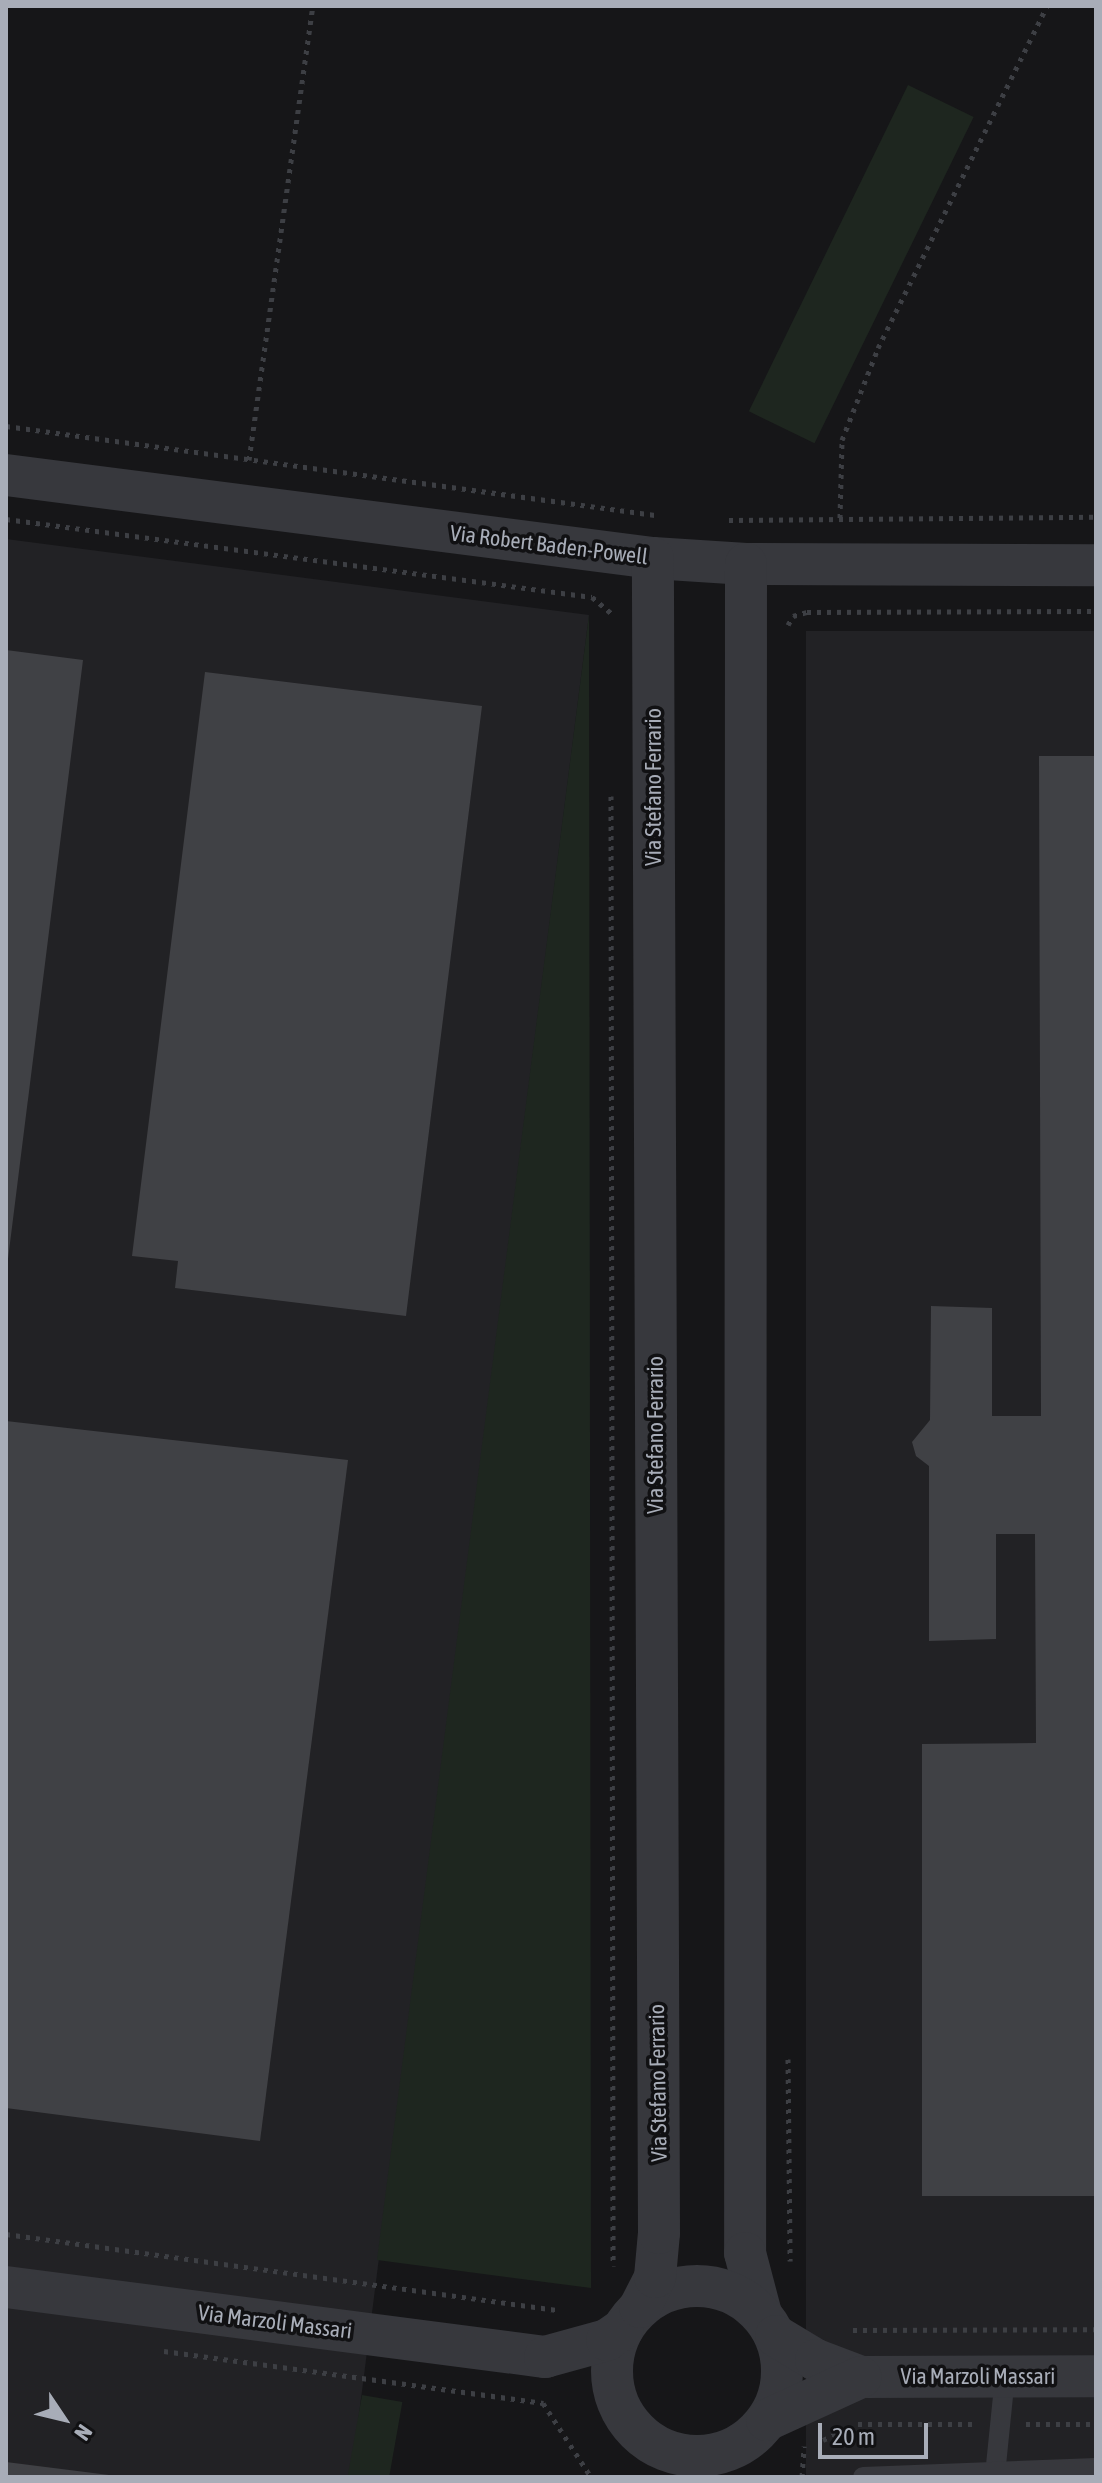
<!DOCTYPE html>
<html>
<head>
<meta charset="utf-8">
<style>
	body { margin:0 }
	#map { position:relative; width:1102px; height:2483px; overflow:hidden; background:#161618; font-family:"Asap Condensed",sans-serif }
	div>[style] { position:absolute }
	.built>* { inset:0; background:#222225; transform-origin:0 0 }
	.green>* { inset:0; background:#1e261f; transform-origin:0 0 }
	.building>* { inset:0; background:#404145 }
	.path>* { height:5px; margin-top:-2.5px; transform-origin:0; background:repeating-linear-gradient(90deg,#3d3f44 0 4px,transparent 0 10px) }
	.service>* { height:20px; margin:-10px; padding:0 10px; transform-origin:10px; border-radius:10px; background:#37383d }
	.minor>* { height:42px; margin:-21px; padding:0 21px; transform-origin:21px; border-radius:21px; background:#37383d }
	.minor>.ring { margin:-21px; padding:0; box-sizing:content-box; background:none; border:42px solid #37383d; border-radius:50% }
	span { translate:-50% -50%; white-space:nowrap; text-align:center; line-height:1.15; -webkit-text-stroke:7px #111113; paint-order:stroke }
	.street-label { font-size:22px; color:#a8adb8 }
	.frame { position:absolute; inset:0; border:8px solid #a8adb8; pointer-events:none }
	.north { position:absolute; left:24px; top:2379px; width:80px; height:80px; -webkit-text-stroke:6px #111113; paint-order:stroke; rotate:125deg; font-size:22px; font-weight:700; line-height:32px; text-align:center; color:#a8adb8 }
	.north::after { content:''; display:block; margin:auto; width:28px; height:36px; background:#a8adb8; clip-path:polygon(50% 0,100% 100%,50% 72%,0 100%) }
	.scale { position:absolute; left:818px; top:2423px; width:110px; height:36px; box-sizing:border-box; border:4px solid #a8adb8; border-top:0; padding-left:10px; font-size:24px; line-height:28px; white-space:nowrap; color:#a8adb8; -webkit-text-stroke:6px #111113; paint-order:stroke }
</style>
</head>
<body>
<div id="map">
	<div class="built">
		<i style="clip-path:polygon(6px 539px,589px 615px,351px 2477px,6px 2477px)"></i>
		<i style="left:1096px;top:631px;width:1846px;height:290px;rotate:90deg"></i>
	</div>
	<div class="green">
		<i style="left:908px;top:85px;width:73px;height:363px;rotate:26deg"></i>
		<i style="clip-path:polygon(589px 615px,591px 2288px,377px 2260px)"></i>
		<i style="left:362px;top:2395px;width:41px;height:83px;rotate:10deg"></i>
	</div>
	<div class="building">
		<i style="clip-path:polygon(6px 650px,83px 660px,8px 1259px,6px 1259px)"></i>
		<i style="clip-path:polygon(205px 672px,482px 706px,406px 1316px,175px 1288px,178px 1261px,132px 1256px)"></i>
		<i style="clip-path:polygon(1039px 756px,1096px 756px,1096px 2196px,922px 2196px,922px 1744px,1036px 1743px,1035px 1534px,996px 1534px,996px 1639px,929px 1641px,929px 1466px,916px 1456px,912px 1442px,930px 1420px,931px 1306px,992px 1308px,992px 1416px,1041px 1416px)"></i>
		<i style="clip-path:polygon(6px 1421px,348px 1460px,260px 2141px,6px 2108px)"></i>
		<i style="clip-path:polygon(6px 2462px,109px 2475px,109px 2477px,6px 2477px)"></i>
	</div>
	<div class="path">
		<i style="left:6px;top:426px;width:655px;rotate:7.81deg"></i>
		<i style="left:249px;top:460px;width:458px;rotate:-82deg"></i>
		<i style="left:840px;top:518px;width:78px;rotate:-88.5deg"></i>
		<i style="left:842px;top:440px;width:99px;rotate:-68.6deg"></i>
		<i style="left:878px;top:348px;width:381px;rotate:-63.7deg"></i>
		<i style="left:6px;top:519px;width:591px;rotate:7.58deg"></i>
		<i style="left:592px;top:597px;width:26px;rotate:40deg"></i>
		<i style="left:729px;top:520px;width:367px;rotate:-0.5deg"></i>
		<i style="left:788px;top:625px;width:10px;rotate:-61deg"></i>
		<i style="left:793px;top:616px;width:15px;rotate:-16deg"></i>
		<i style="left:807px;top:612px;width:289px;rotate:-0.2deg"></i>
		<i style="left:611px;top:796px;width:1470px;rotate:89.92deg"></i>
		<i style="left:788px;top:2059px;width:202px;rotate:89.4deg"></i>
		<i style="left:6px;top:2234px;width:556px;rotate:7.85deg"></i>
		<i style="left:853px;top:2330px;width:243px;rotate:-0.2deg"></i>
		<i style="left:164px;top:2351px;width:383px;rotate:7.8deg"></i>
		<i style="left:543px;top:2403px;width:88px;rotate:57deg"></i>
		<i style="left:858px;top:2424px;width:114px"></i>
		<i style="left:1026px;top:2424px;width:70px"></i>
		<i style="left:823px;top:2440px;width:30px;rotate:-24deg"></i>
		<i style="left:802px;top:2477px;width:31px;rotate:-86deg"></i>
	</div>
	<div class="service">
		<i style="left:995px;top:2475px;width:100px;rotate:-84.2deg"></i>
		<i style="left:863px;top:2477px;width:233px;rotate:-2.2deg"></i>
	</div>
	<div class="minor">
		<i style="left:6px;top:475px;width:652px;rotate:7.31deg"></i>
		<i style="left:653px;top:558px;width:93px;rotate:3.7deg"></i>
		<i style="left:746px;top:564px;width:350px;rotate:0.2deg"></i>
		<i style="left:746px;top:564px;width:1689px;rotate:90.03deg"></i>
		<i style="left:745px;top:2253px;width:63px;rotate:75.3deg"></i>
		<i class="ring" style="left:612px;top:2286px;width:128px;height:128px"></i>
		<i style="left:6px;top:2287px;width:544px;rotate:7.4deg"></i>
		<i style="left:545px;top:2357px;width:64px;rotate:-15.3deg"></i>
		<i style="left:607px;top:2340px;width:19px;rotate:-35deg"></i>
		<i style="left:640px;top:2307px;width:34px;rotate:-63deg"></i>
		<i style="left:655px;top:2277px;width:44px;rotate:-84.8deg"></i>
		<i style="left:659px;top:2233px;width:1675px;rotate:-90.21deg"></i>
		<i style="left:776px;top:2336px;width:47px;rotate:31deg"></i>
		<i style="left:816px;top:2360px;width:48px;rotate:20.7deg"></i>
		<i style="left:861px;top:2377px;width:235px;rotate:-0.2deg"></i>
		<i style="left:767px;top:2420px;width:103px;rotate:-24.6deg"></i>
	</div>
	<div class="street-label">
		<span style="left:549px;top:545px;rotate:7deg">Via Robert Baden-Powell</span>
		<span style="left:654px;top:787px;rotate:-90deg">Via Stefano Ferrario</span>
		<span style="left:656px;top:1435px;rotate:-90deg">Via Stefano Ferrario</span>
		<span style="left:658px;top:2083px;rotate:-91deg">Via Stefano Ferrario</span>
		<span style="left:275px;top:2322px;rotate:7deg">Via Marzoli Massari</span>
		<span style="left:978px;top:2377px">Via Marzoli Massari</span>
	</div>
	<div class="frame"></div>
	<div class="north">N</div>
	<div class="scale">20 m</div>
</div>
</body>
</html>
